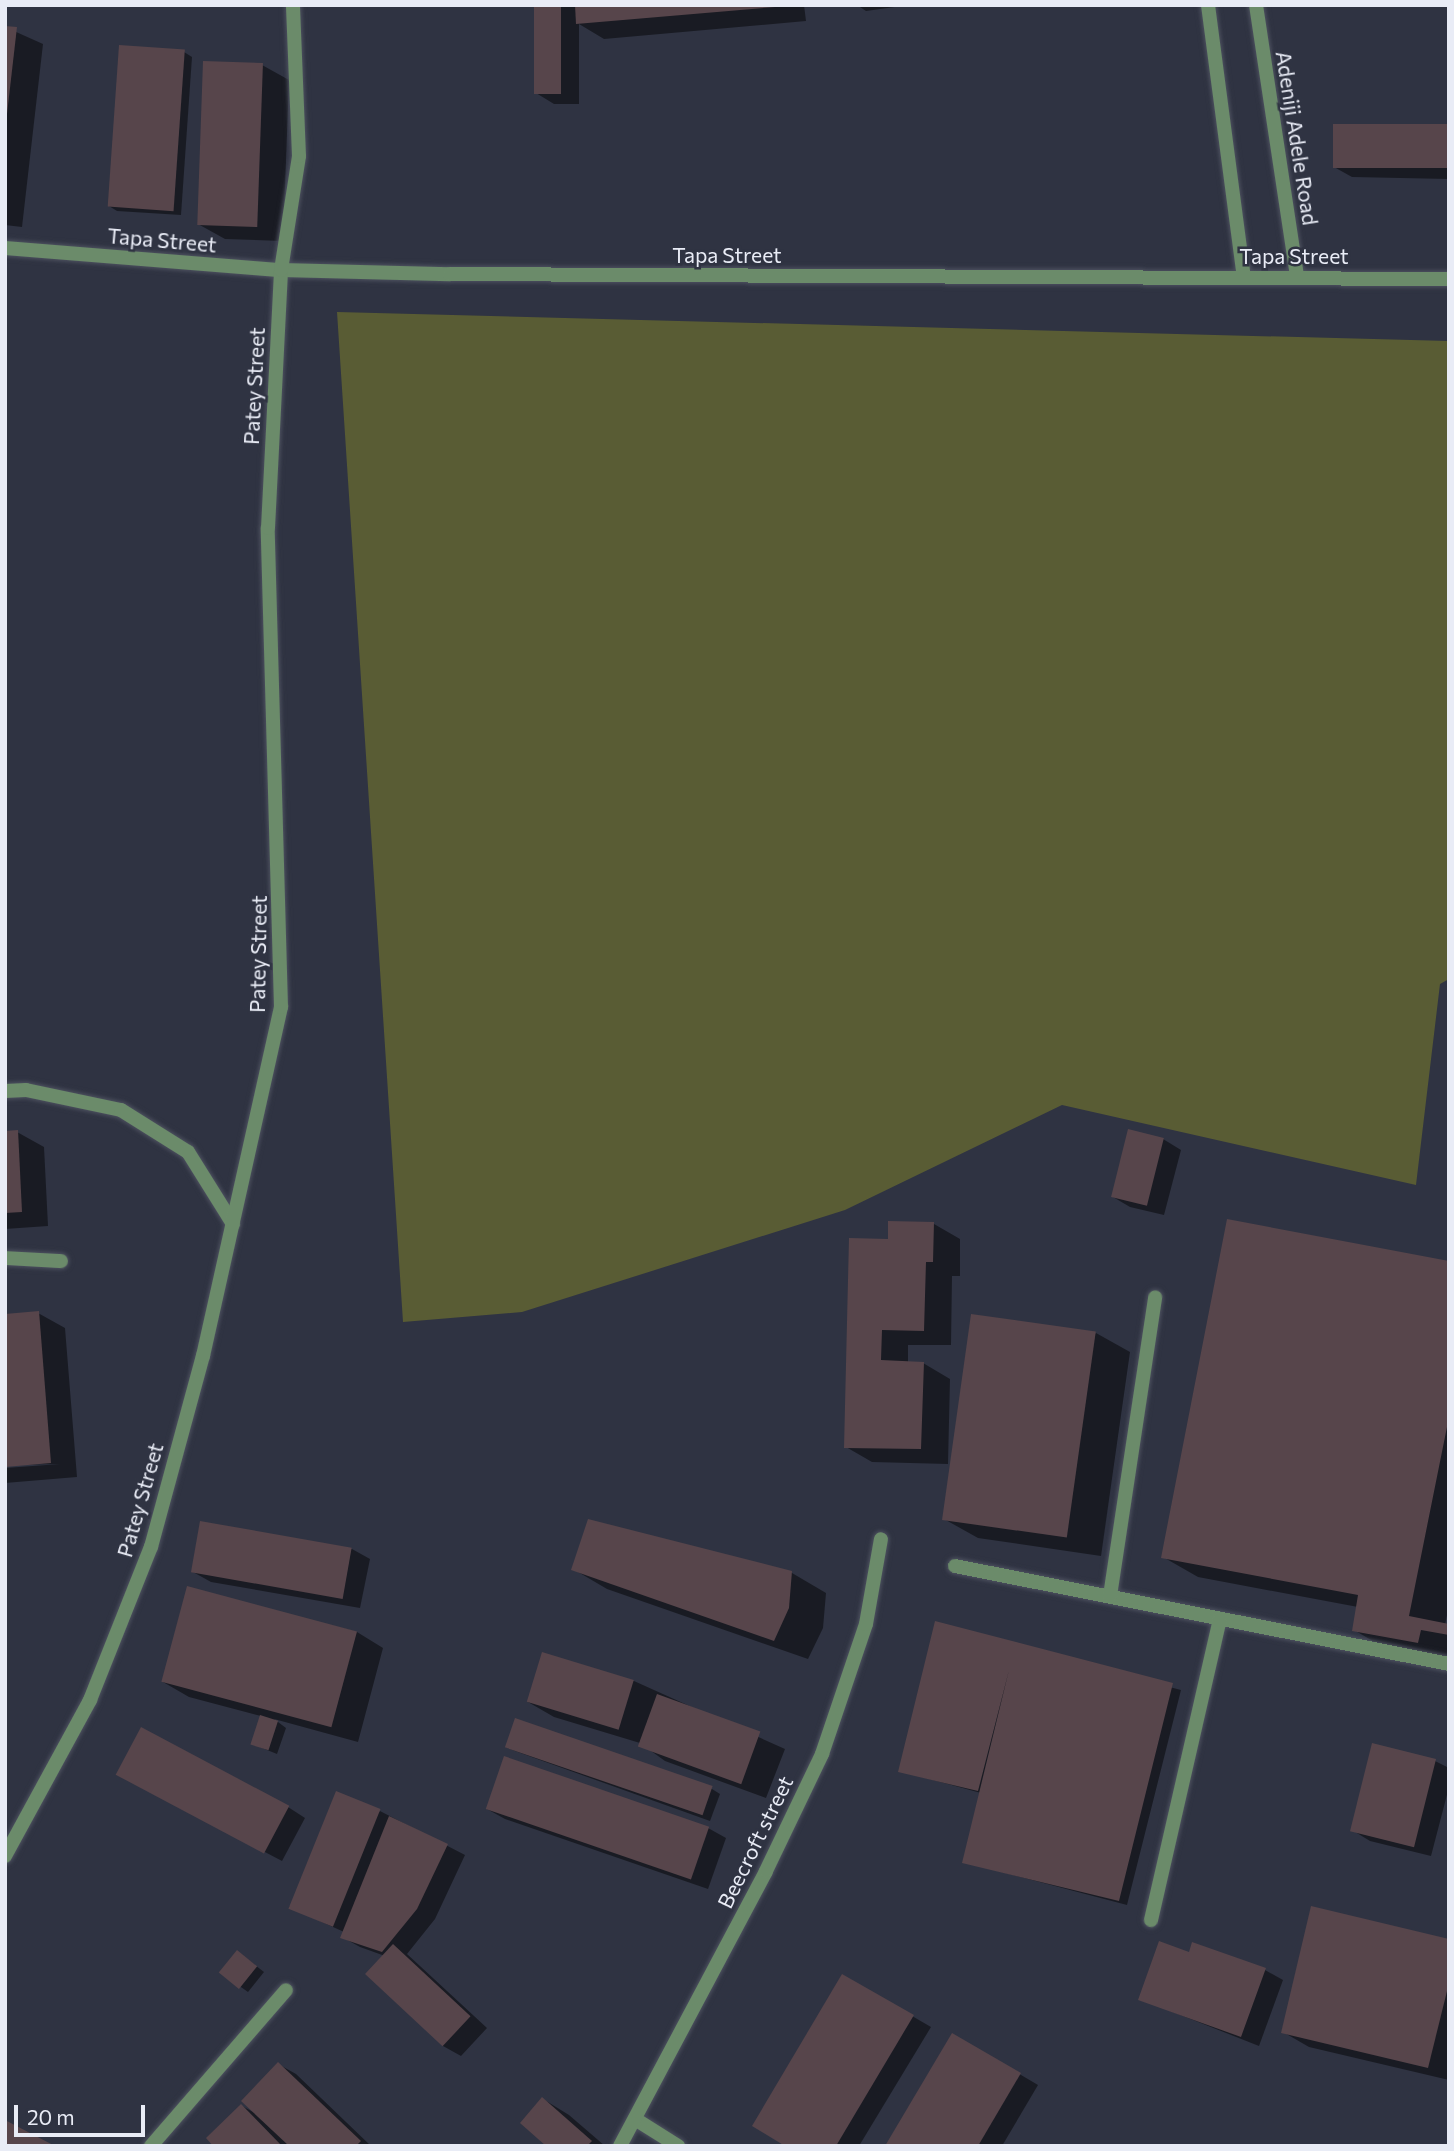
<!DOCTYPE html>
<html>
<head>
<meta charset="utf-8">
<style>
	body { margin:0 }
	#map { position:relative; width:1454px; height:2151px; overflow:hidden; background:#2f3342; font-family:Commissioner,sans-serif }
	div>[style] { position:absolute }
	.green>* { inset:0; background:#595c34 }
	.shadow>* { inset:0; background:#0007 }
	.building>* { inset:0; background:#57454b; transform-origin:0 0 }
	.roads { filter:drop-shadow(0 0 2px #4d515f) drop-shadow(0 0 2px #4d515f) }
	.service>* { height:14px; margin:-7px; padding:0 7px; transform-origin:7px; border-radius:7px; background:#6b8b6a }
	.minor>* { height:14px; margin:-7px; padding:0 7px; transform-origin:7px; border-radius:7px; background:#6b8b6a }
	span { translate:-50% -50%; white-space:nowrap; text-align:center; line-height:1.15; -webkit-text-stroke:5px #2f3342; paint-order:stroke }
	.street-label { font-size:21px; color:#e9ecf6 }
	.frame { position:absolute; inset:0; border:7px solid #e9ecf6; pointer-events:none }
	.scale { position:absolute; left:14px; top:2105px; width:131px; height:32px; box-sizing:border-box; border:4px solid #e9ecf6; border-top:0; padding-left:9px; font-size:21px; line-height:24px; white-space:nowrap; color:#e9ecf6; -webkit-text-stroke:5px #2f3342; paint-order:stroke }
</style>
</head>
<body>
<div id="map">
	<div class="green">
		<i style="clip-path:polygon(337px 312px,1449px 341px,1449px 979px,1440px 984px,1416px 1185px,1062px 1105px,845px 1210px,522px 1312px,403px 1322px)"></i>
	</div>
	<div class="shadow">
		<i style="clip-path:polygon(536px 5px,804px 5px,806px 21px,604px 39px,579px 24px,579px 104px,554px 104px,536px 93px)"></i>
		<i style="clip-path:polygon(857px 5px,909px 5px,866px 11px)"></i>
		<i style="clip-path:polygon(5px 27px,43px 44px,22px 227px,5px 225px)"></i>
		<i style="clip-path:polygon(184px 52px,192px 57px,181px 215px,117px 211px,109px 206px)"></i>
		<i style="clip-path:polygon(262px 65px,289px 80px,283px 241px,225px 239px,198px 224px)"></i>
		<i style="clip-path:polygon(1449px 127px,1449px 179px,1352px 177px,1334px 167px)"></i>
		<i style="clip-path:polygon(5px 1132px,17px 1132px,44px 1147px,48px 1226px,5px 1229px)"></i>
		<i style="clip-path:polygon(1163px 1139px,1181px 1150px,1164px 1215px,1130px 1207px,1113px 1197px)"></i>
		<i style="clip-path:polygon(934px 1224px,960px 1239px,960px 1276px,952px 1276px,951px 1345px,908px 1345px,908px 1363px,923px 1363px,950px 1379px,948px 1464px,872px 1462px,846px 1447px,889px 1241px)"></i>
		<i style="clip-path:polygon(1449px 1263px,1449px 1605px,1445px 1625px,1449px 1626px,1449px 1661px,1388px 1650px,1354px 1630px,1358px 1607px,1198px 1577px,1163px 1557px)"></i>
		<i style="clip-path:polygon(38px 1313px,65px 1328px,77px 1477px,5px 1483px,5px 1468px,60px 1464px,5px 1465px)"></i>
		<i style="clip-path:polygon(1096px 1333px,1130px 1352px,1101px 1556px,978px 1538px,944px 1519px)"></i>
		<i style="clip-path:polygon(352px 1549px,370px 1559px,360px 1608px,211px 1582px,193px 1572px)"></i>
		<i style="clip-path:polygon(573px 1569px,792px 1573px,826px 1593px,823px 1628px,808px 1659px,607px 1589px)"></i>
		<i style="clip-path:polygon(188px 1588px,357px 1632px,383px 1648px,358px 1742px,274px 1719px,286px 1728px,277px 1754px,252px 1744px,261px 1716px,189px 1697px,163px 1682px)"></i>
		<i style="clip-path:polygon(1023px 1649px,1181px 1690px,1127px 1905px,964px 1862px,981px 1793px,900px 1771px)"></i>
		<i style="clip-path:polygon(543px 1654px,634px 1681px,785px 1749px,766px 1798px,665px 1761px,640px 1743px,554px 1717px,528px 1702px)"></i>
		<i style="clip-path:polygon(516px 1720px,712px 1789px,720px 1794px,710px 1821px,515px 1751px,506px 1747px)"></i>
		<i style="clip-path:polygon(505px 1758px,708px 1828px,726px 1838px,708px 1889px,505px 1819px,487px 1809px)"></i>
		<i style="clip-path:polygon(1435px 1761px,1449px 1768px,1449px 1787px,1431px 1856px,1370px 1841px,1352px 1830px)"></i>
		<i style="clip-path:polygon(135px 1784px,288px 1807px,305px 1818px,282px 1861px)"></i>
		<i style="clip-path:polygon(380px 1811px,465px 1855px,435px 1919px,407px 1954px,487px 2028px,461px 2056px,443px 2046px,385px 1956px,360px 1947px,342px 1937px,344px 1932px,289px 1907px)"></i>
		<i style="clip-path:polygon(1449px 1940px,1449px 2080px,1309px 2047px,1283px 2032px)"></i>
		<i style="clip-path:polygon(1190px 1954px,1265px 1970px,1283px 1980px,1259px 2046px,1140px 1999px)"></i>
		<i style="clip-path:polygon(246px 1958px,264px 1972px,248px 1992px,221px 1973px)"></i>
		<i style="clip-path:polygon(843px 1976px,931px 2027px,859px 2146px,789px 2146px)"></i>
		<i style="clip-path:polygon(953px 2035px,1038px 2085px,1002px 2146px,887px 2146px)"></i>
		<i style="clip-path:polygon(278px 2064px,296px 2074px,371px 2146px,216px 2146px,242px 2106px,255px 2113px)"></i>
		<i style="clip-path:polygon(543px 2099px,569px 2115px,605px 2146px,549px 2146px)"></i>
	</div>
	<div class="building">
		<i style="left:534px;top:5px;width:27px;height:89px"></i>
		<i style="clip-path:polygon(575px 5px,775px 5px,775px 7px,576px 24px)"></i>
		<i style="clip-path:polygon(5px 26px,17px 27px,7px 114px,5px 114px)"></i>
		<i style="left:119px;top:45px;width:66px;height:162px;rotate:4deg"></i>
		<i style="left:203px;top:61px;width:60px;height:164px;rotate:2deg"></i>
		<i style="left:1333px;top:124px;width:116px;height:44px"></i>
		<i style="left:1128px;top:1129px;width:37px;height:70px;rotate:14deg"></i>
		<i style="clip-path:polygon(18px 1130px,22px 1212px,5px 1213px,5px 1131px)"></i>
		<i style="clip-path:polygon(1227px 1219px,1449px 1261px,1449px 1417px,1409px 1616px,1449px 1624px,1449px 1635px,1421px 1630px,1418px 1643px,1352px 1631px,1358px 1595px,1161px 1558px)"></i>
		<i style="clip-path:polygon(888px 1221px,934px 1222px,933px 1262px,926px 1262px,924px 1331px,882px 1330px,881px 1360px,924px 1362px,921px 1449px,844px 1448px,849px 1238px,888px 1239px)"></i>
		<i style="clip-path:polygon(39px 1311px,51px 1463px,5px 1467px,5px 1314px)"></i>
		<i style="left:971px;top:1314px;width:126px;height:208px;rotate:8deg"></i>
		<i style="clip-path:polygon(588px 1519px,792px 1571px,789px 1608px,774px 1641px,571px 1570px)"></i>
		<i style="left:200px;top:1521px;width:154px;height:52px;rotate:10deg"></i>
		<i style="left:187px;top:1586px;width:176px;height:99px;rotate:15deg"></i>
		<i style="clip-path:polygon(935px 1621px,1173px 1683px,1119px 1901px,962px 1863px,1009px 1670px,978px 1791px,898px 1772px)"></i>
		<i style="left:542px;top:1652px;width:96px;height:52px;rotate:17deg"></i>
		<i style="left:657px;top:1694px;width:110px;height:56px;rotate:20deg"></i>
		<i style="left:260px;top:1715px;width:19px;height:31px;rotate:18deg"></i>
		<i style="left:515px;top:1718px;width:209px;height:31px;rotate:19deg"></i>
		<i style="left:141px;top:1727px;width:168px;height:54px;rotate:28deg"></i>
		<i style="left:1372px;top:1743px;width:66px;height:91px;rotate:14deg"></i>
		<i style="left:504px;top:1756px;width:217px;height:56px;rotate:19deg"></i>
		<i style="left:336px;top:1791px;width:48px;height:127px;rotate:22deg"></i>
		<i style="clip-path:polygon(389px 1816px,448px 1844px,417px 1909px,382px 1952px,340px 1938px)"></i>
		<i style="clip-path:polygon(1311px 1906px,1449px 1939px,1449px 1983px,1428px 2068px,1281px 2033px)"></i>
		<i style="clip-path:polygon(1159px 1941px,1189px 1952px,1192px 1942px,1266px 1968px,1241px 2037px,1138px 2000px)"></i>
		<i style="left:393px;top:1944px;width:106px;height:41px;rotate:43deg"></i>
		<i style="left:237px;top:1950px;width:26px;height:29px;rotate:39deg"></i>
		<i style="clip-path:polygon(842px 1974px,914px 2015px,836px 2146px,785px 2146px,752px 2126px)"></i>
		<i style="clip-path:polygon(952px 2033px,1021px 2073px,978px 2146px,885px 2146px)"></i>
		<i style="clip-path:polygon(278px 2062px,361px 2141px,356px 2146px,289px 2146px,241px 2101px)"></i>
		<i style="clip-path:polygon(542px 2097px,592px 2141px,587px 2146px,546px 2146px,520px 2123px)"></i>
		<i style="clip-path:polygon(241px 2104px,282px 2146px,213px 2146px,206px 2138px)"></i>
		<i style="clip-path:polygon(5px 2120px,55px 2146px,5px 2146px)"></i>
	</div>
	<div class="roads">
		<div class="service">
			<i style="left:5px;top:1258px;width:56px;rotate:3.1deg"></i>
			<i style="left:955px;top:1566px;width:504px;rotate:11.22deg"></i>
			<i style="left:1110px;top:1596px;width:302px;rotate:-81.4deg"></i>
			<i style="left:1151px;top:1920px;width:309px;rotate:-77.1deg"></i>
			<i style="left:635px;top:2119px;width:51px;rotate:32.1deg"></i>
		</div>
		<div class="minor">
			<i style="left:1208px;top:5px;width:274px;rotate:82.5deg"></i>
			<i style="left:1256px;top:5px;width:275px;rotate:81.4deg"></i>
			<i style="left:5px;top:248px;width:277px;rotate:4.6deg"></i>
			<i style="left:281px;top:270px;width:169px;rotate:1.4deg"></i>
			<i style="left:450px;top:274px;width:999px;rotate:0.29deg"></i>
			<i style="left:5px;top:1091px;width:21px;rotate:-3deg"></i>
			<i style="left:26px;top:1090px;width:97px;rotate:11.9deg"></i>
			<i style="left:121px;top:1110px;width:79px;rotate:32.1deg"></i>
			<i style="left:188px;top:1152px;width:85px;rotate:58deg"></i>
			<i style="left:5px;top:1856px;width:178px;rotate:-61.4deg"></i>
			<i style="left:90px;top:1700px;width:165px;rotate:-68.3deg"></i>
			<i style="left:151px;top:1547px;width:198px;rotate:-74.8deg"></i>
			<i style="left:203px;top:1356px;width:358px;rotate:-77.4deg"></i>
			<i style="left:281px;top:1007px;width:479px;rotate:-91.6deg"></i>
			<i style="left:268px;top:528px;width:258px;rotate:-87.1deg"></i>
			<i style="left:281px;top:270px;width:115px;rotate:-81deg"></i>
			<i style="left:299px;top:156px;width:151px;rotate:-92.3deg"></i>
			<i style="left:151px;top:2146px;width:206px;rotate:-49.1deg"></i>
			<i style="left:620px;top:2146px;width:311px;rotate:-62deg"></i>
			<i style="left:766px;top:1871px;width:130px;rotate:-64.4deg"></i>
			<i style="left:822px;top:1754px;width:137px;rotate:-71.3deg"></i>
			<i style="left:866px;top:1624px;width:86px;rotate:-80deg"></i>
		</div>
	</div>
	<div class="street-label">
		<span style="left:1297px;top:138px;rotate:81deg">Adeniji Adele Road</span>
		<span style="left:162px;top:240px;rotate:5deg">Tapa Street</span>
		<span style="left:727px;top:255px">Tapa Street</span>
		<span style="left:1294px;top:256px">Tapa Street</span>
		<span style="left:254px;top:386px;rotate:-87deg">Patey Street</span>
		<span style="left:258px;top:954px;rotate:-89deg">Patey Street</span>
		<span style="left:140px;top:1500px;rotate:-74deg">Patey Street</span>
		<span style="left:755px;top:1842px;rotate:-64deg">Beecroft street</span>
	</div>
	<div class="frame"></div>
	<div class="scale">20 m</div>
</div>
</body>
</html>
